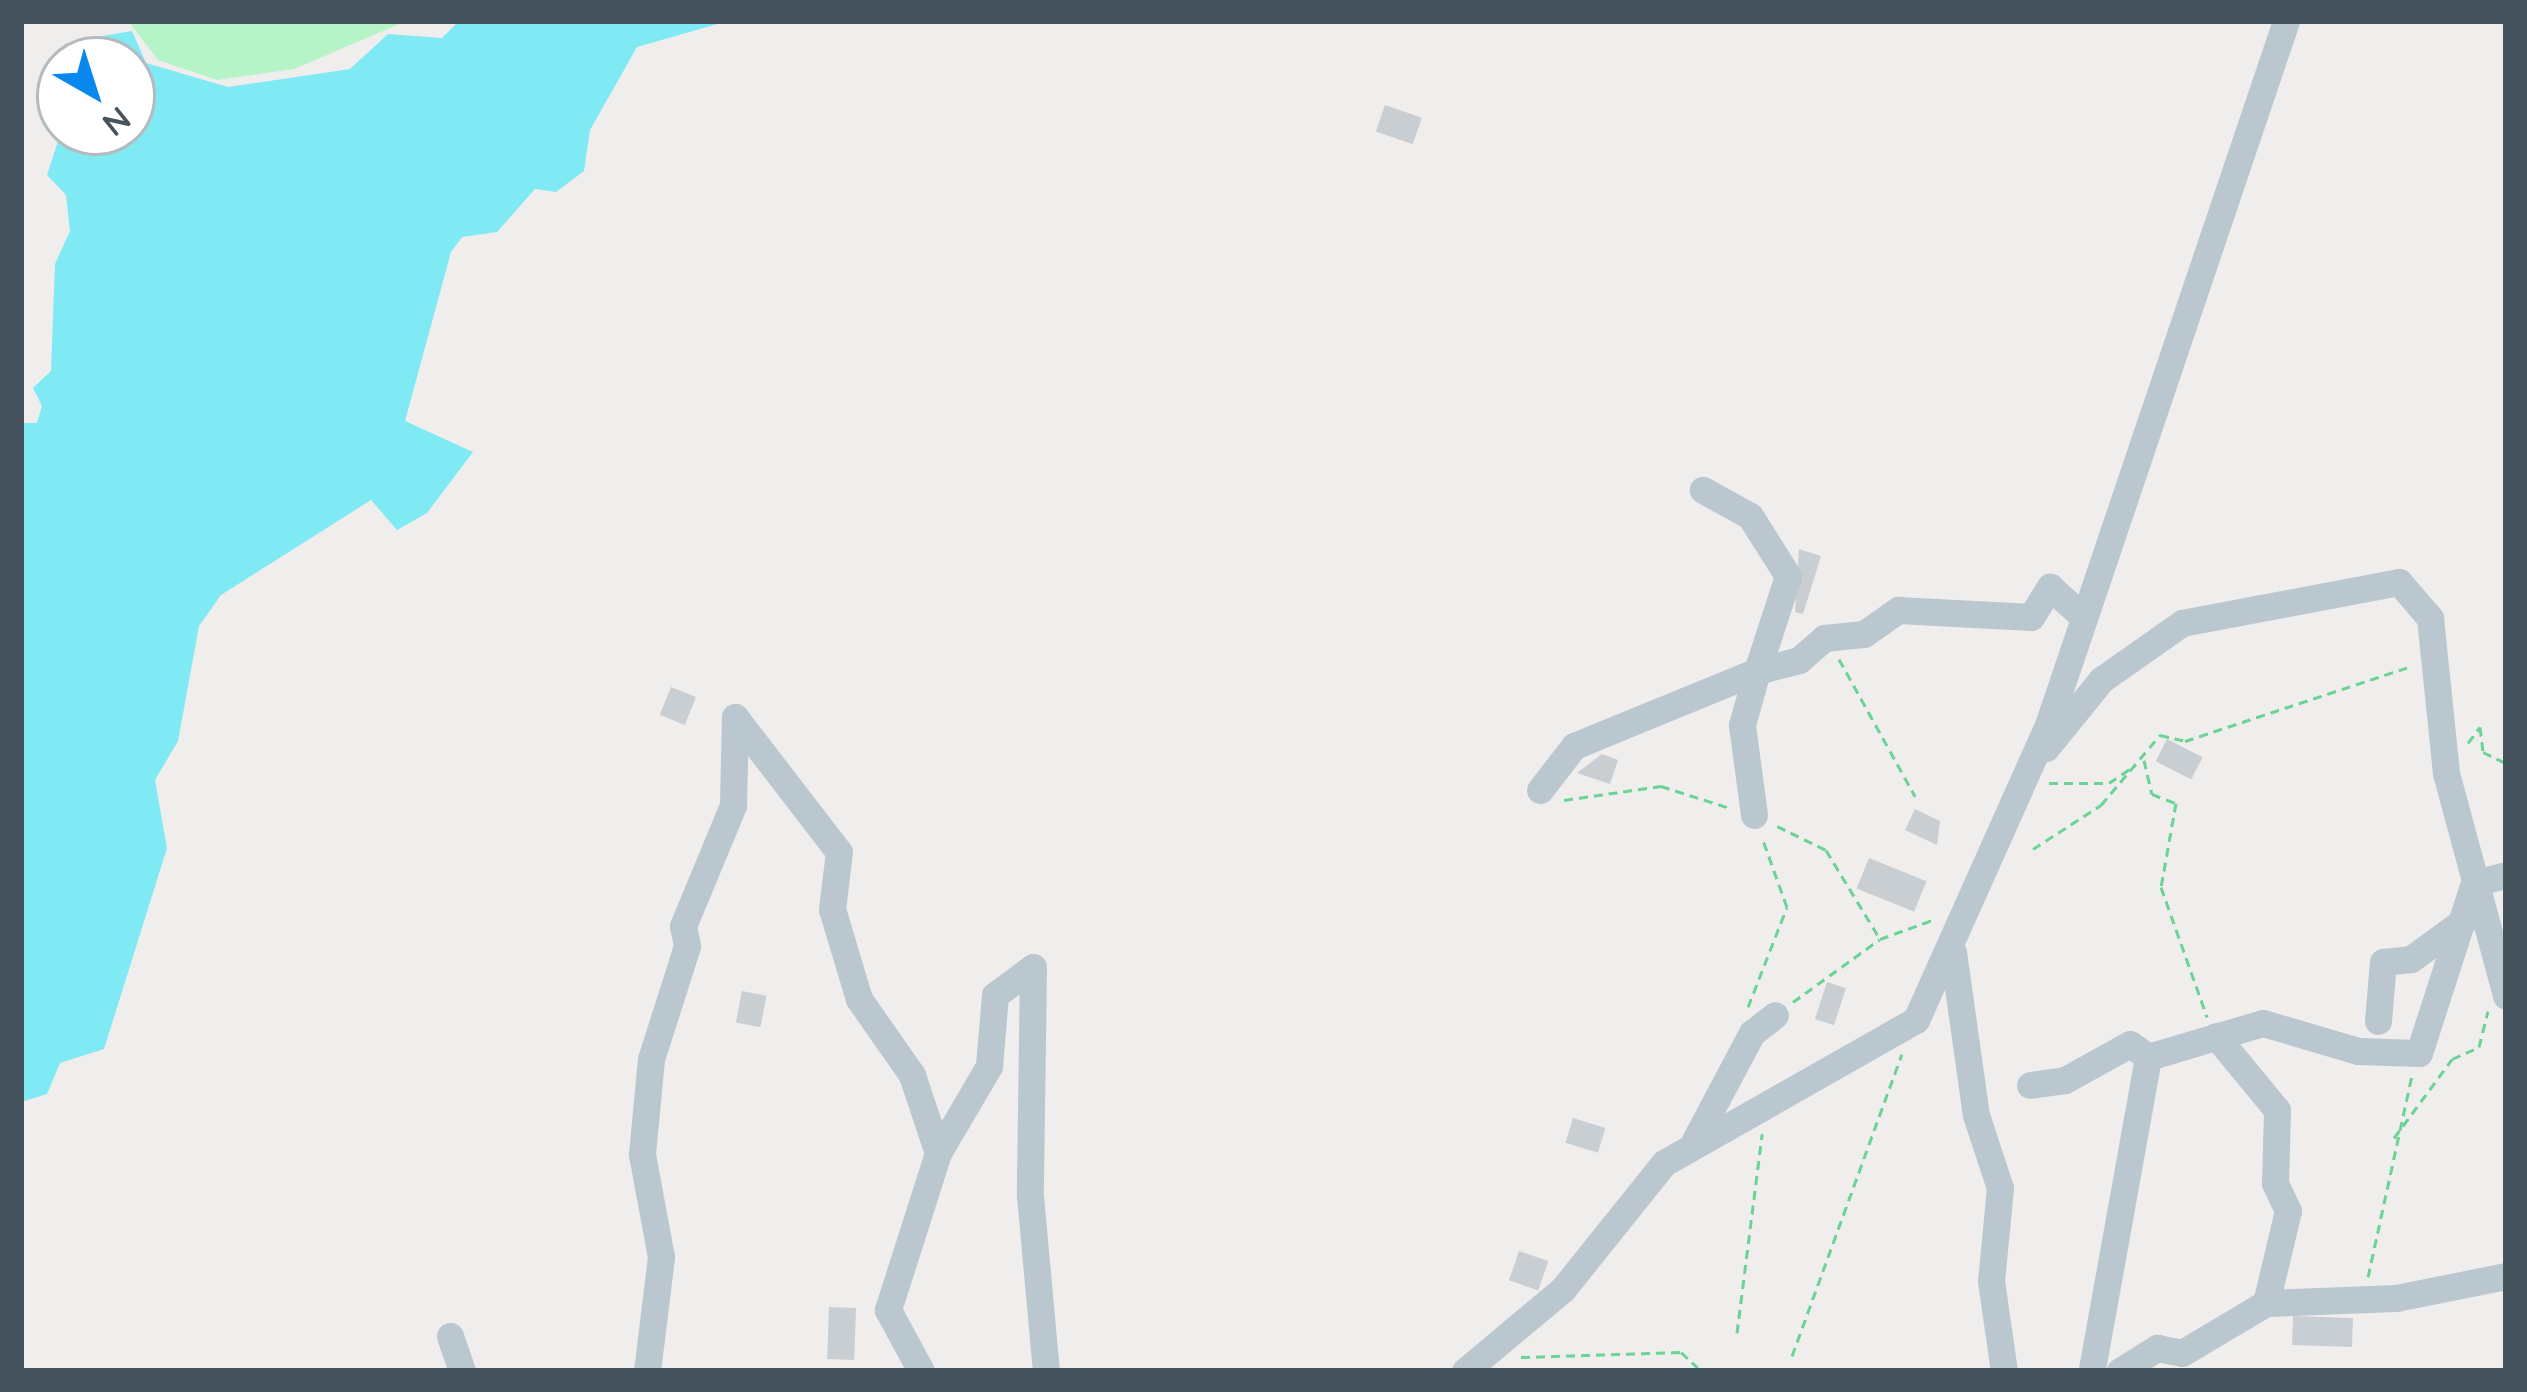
<!DOCTYPE html>
<html>
<head>
<meta charset="utf-8">
<style>
	body { margin:0 }
	#map { position:relative; width:2527px; height:1392px; overflow:hidden; background:#f0eded; font-family:Quicksand,sans-serif }
	div>[style] { position:absolute }
	.green>* { inset:0; background:#b6f3c7 }
	.water>* { inset:0; background:#7fe9f4 }
	.building>* { inset:0; background:#c9ced3; transform-origin:0 0 }
	.path>* { height:3px; margin-top:-1.5px; transform-origin:0; background:repeating-linear-gradient(90deg,#6bd394 0 9px,transparent 0 15px) }
	.minor>* { height:27px; margin:-13.5px; padding:0 13.5px; transform-origin:13.5px; border-radius:13.5px; background:#bac7ce }
	span { translate:-50% -50%; white-space:nowrap; text-align:center; line-height:1.15; -webkit-text-stroke:12px #fff; paint-order:stroke }
	.frame { position:absolute; inset:0; border:24px solid #44535c; pointer-events:none }
	.north { position:absolute; left:36px; top:36px; width:120px; height:120px; box-sizing:border-box; background:#fff; border:3px solid #b4babe; border-radius:50%; rotate:141deg; font-size:33px; font-weight:700; line-height:48px; text-align:center; color:#44535c }
	.north::after { content:''; display:block; margin:auto; width:42px; height:54px; background:#0887ee; clip-path:polygon(50% 0,100% 100%,50% 72%,0 100%) }
</style>
</head>
<body>
<div id="map">
	<div class="green">
		<i style="clip-path:polygon(128px 21px,406px 21px,294px 69px,217px 80px,158px 60px)"></i>
	</div>
	<div class="water">
		<i style="clip-path:polygon(459px 21px,728px 21px,637px 47px,590px 130px,584px 171px,556px 192px,535px 189px,497px 232px,462px 237px,451px 252px,405px 421px,473px 452px,427px 513px,397px 530px,371px 500px,221px 595px,199px 626px,178px 741px,155px 780px,167px 848px,104px 1049px,60px 1063px,47px 1094px,21px 1102px,21px 423px,37px 423px,42px 406px,33px 388px,51px 371px,55px 264px,70px 231px,66px 195px,47px 175px,61px 132px,132px 132px,132px 60px,86px 60px,97px 37px,132px 31px,146px 63px,228px 87px,350px 69px,388px 34px,442px 38px)"></i>
	</div>
	<div class="building">
		<i style="left:1385px;top:105px;width:39px;height:28px;rotate:19deg"></i>
		<i style="clip-path:polygon(1799px 549px,1821px 556px,1803px 614px,1795px 612px)"></i>
		<i style="left:671px;top:687px;width:27px;height:30px;rotate:22deg"></i>
		<i style="left:2167px;top:739px;width:40px;height:25px;rotate:27deg"></i>
		<i style="clip-path:polygon(1602px 754px,1618px 760px,1610px 784px,1577px 773px)"></i>
		<i style="clip-path:polygon(1915px 809px,1940px 821px,1937px 845px,1905px 830px)"></i>
		<i style="left:1869px;top:858px;width:62px;height:33px;rotate:22deg"></i>
		<i style="left:1827px;top:982px;width:20px;height:39px;rotate:18deg"></i>
		<i style="left:742px;top:991px;width:25px;height:32px;rotate:11deg"></i>
		<i style="left:1573px;top:1118px;width:34px;height:26px;rotate:17deg"></i>
		<i style="left:1519px;top:1251px;width:31px;height:31px;rotate:19deg"></i>
		<i style="left:829px;top:1307px;width:27px;height:52px;rotate:2deg"></i>
		<i style="left:2353px;top:1318px;width:29px;height:60px;rotate:92deg"></i>
	</div>
	<div class="path">
		<i style="left:1839px;top:659px;width:157px;rotate:61deg"></i>
		<i style="left:2468px;top:743px;width:20px;rotate:-53deg"></i>
		<i style="left:2480px;top:727px;width:25px;rotate:83deg"></i>
		<i style="left:2483px;top:752px;width:25px;rotate:26deg"></i>
		<i style="left:2144px;top:760px;width:35px;rotate:77deg"></i>
		<i style="left:2152px;top:794px;width:26px;rotate:21deg"></i>
		<i style="left:2176px;top:803px;width:85px;rotate:100.1deg"></i>
		<i style="left:2161px;top:887px;width:138px;rotate:70.5deg"></i>
		<i style="left:2049px;top:783px;width:60px"></i>
		<i style="left:2109px;top:783px;width:32px;rotate:-34deg"></i>
		<i style="left:1564px;top:800px;width:98px;rotate:-8.2deg"></i>
		<i style="left:1661px;top:786px;width:72px;rotate:17.7deg"></i>
		<i style="left:1777px;top:826px;width:55px;rotate:26.1deg"></i>
		<i style="left:1826px;top:850px;width:102px;rotate:58.7deg"></i>
		<i style="left:2033px;top:849px;width:81px;rotate:-32.9deg"></i>
		<i style="left:2101px;top:805px;width:92px;rotate:-49.9deg"></i>
		<i style="left:2160px;top:735px;width:26px;rotate:13deg"></i>
		<i style="left:2185px;top:741px;width:236px;rotate:-18.3deg"></i>
		<i style="left:1793px;top:1002px;width:107px;rotate:-35.9deg"></i>
		<i style="left:1880px;top:939px;width:59px;rotate:-20deg"></i>
		<i style="left:1748px;top:1007px;width:107px;rotate:-68.7deg"></i>
		<i style="left:1787px;top:907px;width:71px;rotate:-109.7deg"></i>
		<i style="left:2394px;top:1138px;width:98px;rotate:-53.7deg"></i>
		<i style="left:2452px;top:1059px;width:30px;rotate:-24deg"></i>
		<i style="left:2479px;top:1047px;width:37px;rotate:-76deg"></i>
		<i style="left:2368px;top:1277px;width:206px;rotate:-77.7deg"></i>
		<i style="left:1737px;top:1333px;width:201px;rotate:-82.8deg"></i>
		<i style="left:1792px;top:1356px;width:321px;rotate:-70deg"></i>
		<i style="left:1521px;top:1357px;width:160px;rotate:-1.8deg"></i>
		<i style="left:1681px;top:1352px;width:23px;rotate:43deg"></i>
	</div>
	<div class="minor">
		<i style="left:2046px;top:748px;width:87px;rotate:-51deg"></i>
		<i style="left:2101px;top:680px;width:99px;rotate:-35.1deg"></i>
		<i style="left:2182px;top:623px;width:221px;rotate:-10.7deg"></i>
		<i style="left:2399px;top:582px;width:48px;rotate:49.3deg"></i>
		<i style="left:2430px;top:618px;width:156px;rotate:84.1deg"></i>
		<i style="left:2446px;top:773px;width:231px;rotate:74.9deg"></i>
		<i style="left:1540px;top:790px;width:56px;rotate:-52.3deg"></i>
		<i style="left:1574px;top:746px;width:198px;rotate:-22.3deg"></i>
		<i style="left:1757px;top:671px;width:100px;rotate:-71.9deg"></i>
		<i style="left:1788px;top:576px;width:71px;rotate:-122.3deg"></i>
		<i style="left:1750px;top:516px;width:54px;rotate:-151deg"></i>
		<i style="left:1754px;top:815px;width:91px;rotate:-97.6deg"></i>
		<i style="left:1742px;top:725px;width:56px;rotate:-74.5deg"></i>
		<i style="left:1757px;top:671px;width:43px;rotate:-14.7deg"></i>
		<i style="left:1799px;top:660px;width:33px;rotate:-41deg"></i>
		<i style="left:1824px;top:638px;width:40px;rotate:-5.7deg"></i>
		<i style="left:1864px;top:634px;width:42px;rotate:-35.2deg"></i>
		<i style="left:1898px;top:610px;width:133px;rotate:3deg"></i>
		<i style="left:2031px;top:617px;width:36px;rotate:-58deg"></i>
		<i style="left:2050px;top:587px;width:40px;rotate:42deg"></i>
		<i style="left:1953px;top:952px;width:165px;rotate:82deg"></i>
		<i style="left:1976px;top:1115px;width:77px;rotate:71.8deg"></i>
		<i style="left:2000px;top:1188px;width:93px;rotate:95.5deg"></i>
		<i style="left:1991px;top:1281px;width:91px;rotate:81.8deg"></i>
		<i style="left:2378px;top:1021px;width:59px;rotate:-85.2deg"></i>
		<i style="left:2383px;top:962px;width:28px;rotate:-6deg"></i>
		<i style="left:2411px;top:959px;width:68px;rotate:-36deg"></i>
		<i style="left:2030px;top:1085px;width:35px;rotate:-8deg"></i>
		<i style="left:2065px;top:1080px;width:74px;rotate:-29deg"></i>
		<i style="left:2130px;top:1044px;width:22px;rotate:36deg"></i>
		<i style="left:1695px;top:1140px;width:121px;rotate:-62deg"></i>
		<i style="left:1752px;top:1033px;width:29px;rotate:-38deg"></i>
		<i style="left:938px;top:1153px;width:101px;rotate:-59.6deg"></i>
		<i style="left:989px;top:1066px;width:71px;rotate:-85.2deg"></i>
		<i style="left:995px;top:995px;width:47px;rotate:-36.4deg"></i>
		<i style="left:1033px;top:967px;width:229px;rotate:90.8deg"></i>
		<i style="left:1030px;top:1196px;width:176px;rotate:84.8deg"></i>
		<i style="left:2266px;top:1303px;width:130px;rotate:-2.2deg"></i>
		<i style="left:2396px;top:1298px;width:112px;rotate:-11.3deg"></i>
		<i style="left:450px;top:1336px;width:37px;rotate:71deg"></i>
		<i style="left:2092px;top:1369px;width:317px;rotate:-79.8deg"></i>
		<i style="left:2148px;top:1057px;width:120px;rotate:-16.5deg"></i>
		<i style="left:2263px;top:1023px;width:99px;rotate:16.4deg"></i>
		<i style="left:2358px;top:1051px;width:61px;rotate:1.9deg"></i>
		<i style="left:2419px;top:1053px;width:179px;rotate:-72.1deg"></i>
		<i style="left:2474px;top:883px;width:33px;rotate:-14deg"></i>
		<i style="left:647px;top:1371px;width:115px;rotate:-83deg"></i>
		<i style="left:661px;top:1257px;width:105px;rotate:-100.5deg"></i>
		<i style="left:642px;top:1154px;width:95px;rotate:-84.6deg"></i>
		<i style="left:651px;top:1059px;width:119px;rotate:-72.3deg"></i>
		<i style="left:687px;top:946px;width:20px;rotate:-101deg"></i>
		<i style="left:683px;top:926px;width:131px;rotate:-67.5deg"></i>
		<i style="left:733px;top:805px;width:88px;rotate:-88.7deg"></i>
		<i style="left:735px;top:717px;width:170px;rotate:52.4deg"></i>
		<i style="left:839px;top:852px;width:57px;rotate:97deg"></i>
		<i style="left:832px;top:909px;width:94px;rotate:73.3deg"></i>
		<i style="left:859px;top:999px;width:93px;rotate:55.1deg"></i>
		<i style="left:912px;top:1075px;width:82px;rotate:71.6deg"></i>
		<i style="left:938px;top:1153px;width:165px;rotate:107.7deg"></i>
		<i style="left:888px;top:1310px;width:69px;rotate:61.6deg"></i>
		<i style="left:1465px;top:1371px;width:128px;rotate:-39.9deg"></i>
		<i style="left:1563px;top:1289px;width:161px;rotate:-51.3deg"></i>
		<i style="left:1664px;top:1163px;width:290px;rotate:-29.6deg"></i>
		<i style="left:1916px;top:1020px;width:326px;rotate:-65.9deg"></i>
		<i style="left:2049px;top:722px;width:740px;rotate:-71.32deg"></i>
		<i style="left:2120px;top:1371px;width:44px;rotate:-31.9deg"></i>
		<i style="left:2157px;top:1348px;width:25px;rotate:11deg"></i>
		<i style="left:2182px;top:1353px;width:98px;rotate:-30.8deg"></i>
		<i style="left:2266px;top:1303px;width:95px;rotate:-76.6deg"></i>
		<i style="left:2288px;top:1211px;width:31px;rotate:-115deg"></i>
		<i style="left:2275px;top:1183px;width:73px;rotate:-88.4deg"></i>
		<i style="left:2277px;top:1110px;width:96px;rotate:-129.5deg"></i>
	</div>
	<div class="frame"></div>
	<div class="north">N</div>
</div>
</body>
</html>
